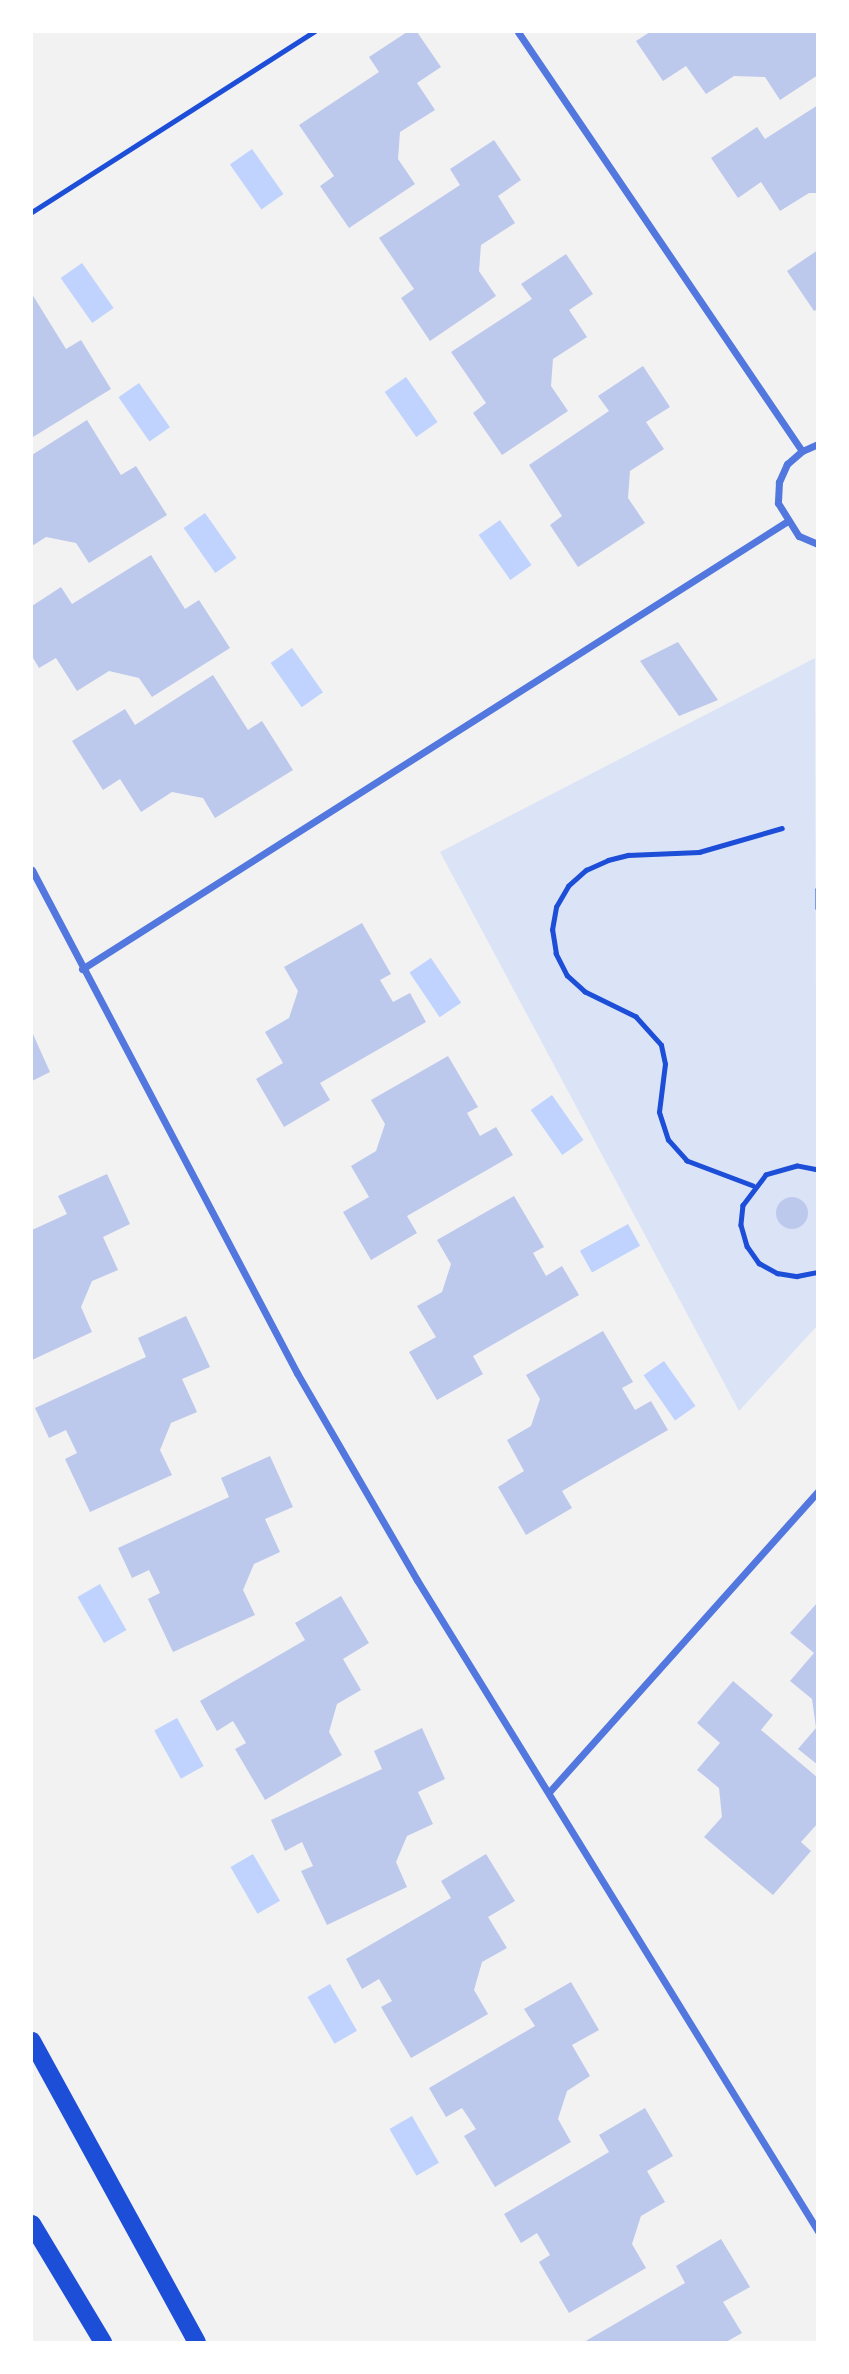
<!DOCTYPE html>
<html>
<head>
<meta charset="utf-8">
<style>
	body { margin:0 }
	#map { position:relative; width:849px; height:2374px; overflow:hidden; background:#f2f2f2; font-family:Manrope,sans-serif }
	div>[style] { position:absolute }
	.green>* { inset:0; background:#dbe4f7 }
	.water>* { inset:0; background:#bfd3fe; transform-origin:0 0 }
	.building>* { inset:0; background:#bdc9ec }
	.round { border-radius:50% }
	.path>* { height:4.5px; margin:-2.25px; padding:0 2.25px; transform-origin:2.25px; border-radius:2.25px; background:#1d4ed8 }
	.minor>* { height:7px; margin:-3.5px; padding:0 3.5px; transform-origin:3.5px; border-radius:3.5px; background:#5277de }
	.primary>* { height:18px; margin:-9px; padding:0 9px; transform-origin:9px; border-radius:9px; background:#1d4ed8 }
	span { translate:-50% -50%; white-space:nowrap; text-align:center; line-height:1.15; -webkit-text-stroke:5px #fff; paint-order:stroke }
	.frame { position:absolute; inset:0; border:33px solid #fff; pointer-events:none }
</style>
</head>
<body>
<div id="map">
	<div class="green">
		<i style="clip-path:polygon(815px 658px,817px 1326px,739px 1411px,440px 852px)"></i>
	</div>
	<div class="water">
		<i style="left:252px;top:149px;width:55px;height:27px;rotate:55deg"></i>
		<i style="left:82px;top:263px;width:55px;height:26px;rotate:55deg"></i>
		<i style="left:406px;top:377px;width:55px;height:26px;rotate:55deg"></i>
		<i style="left:139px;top:383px;width:54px;height:25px;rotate:55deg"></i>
		<i style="left:205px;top:513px;width:55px;height:26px;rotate:55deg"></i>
		<i style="left:500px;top:520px;width:55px;height:26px;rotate:55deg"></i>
		<i style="left:292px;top:648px;width:54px;height:26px;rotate:55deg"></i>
		<i style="left:431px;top:958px;width:54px;height:26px;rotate:56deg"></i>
		<i style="left:552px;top:1095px;width:55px;height:26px;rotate:55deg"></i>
		<i style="left:628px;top:1224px;width:25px;height:55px;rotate:61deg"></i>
		<i style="left:664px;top:1361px;width:55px;height:25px;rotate:55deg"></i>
		<i style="left:100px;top:1584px;width:53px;height:26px;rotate:60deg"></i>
		<i style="left:177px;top:1718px;width:55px;height:26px;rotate:61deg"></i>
		<i style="left:253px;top:1854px;width:54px;height:26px;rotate:60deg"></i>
		<i style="left:330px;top:1984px;width:54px;height:26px;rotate:60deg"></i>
		<i style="left:412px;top:2116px;width:54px;height:26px;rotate:60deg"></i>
	</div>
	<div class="building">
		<i style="clip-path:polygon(407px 32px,417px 32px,441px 67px,417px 83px,435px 110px,400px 132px,398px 159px,415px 184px,349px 228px,320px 186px,334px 176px,299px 125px,379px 72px,369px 57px)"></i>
		<i style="clip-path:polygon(650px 32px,818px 32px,818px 75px,780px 100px,765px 77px,734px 76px,706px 94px,686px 66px,663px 81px,636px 41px)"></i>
		<i style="clip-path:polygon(818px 105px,818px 193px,809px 193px,780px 211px,761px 182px,738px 198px,711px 158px,757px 127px,765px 139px)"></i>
		<i style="clip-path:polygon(494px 140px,521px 180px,498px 196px,515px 223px,481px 245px,479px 271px,496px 296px,430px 341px,401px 298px,414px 289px,379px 238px,460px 185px,450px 169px)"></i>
		<i style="clip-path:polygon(818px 250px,818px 309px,814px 311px,787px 271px)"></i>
		<i style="clip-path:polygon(566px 254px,593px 294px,569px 310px,587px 337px,553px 359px,551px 386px,568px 411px,502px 455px,473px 413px,486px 403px,451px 352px,532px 299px,521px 284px)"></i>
		<i style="clip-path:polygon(32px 294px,66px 349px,81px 340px,111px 389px,33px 437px)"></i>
		<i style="clip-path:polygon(643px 366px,670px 407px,646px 422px,664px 449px,630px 471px,628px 498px,645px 523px,578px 567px,550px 525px,562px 516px,529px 465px,609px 411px,598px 396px)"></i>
		<i style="clip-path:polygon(87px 420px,121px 475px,136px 466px,167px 515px,89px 563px,76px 543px,46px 537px,32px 546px,32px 455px)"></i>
		<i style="clip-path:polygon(151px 555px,185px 609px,199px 600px,230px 648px,152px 697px,139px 678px,109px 671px,77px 691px,56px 658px,39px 668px,32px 656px,32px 606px,61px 587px,72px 604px)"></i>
		<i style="clip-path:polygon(678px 642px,718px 700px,679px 716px,640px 661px)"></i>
		<i style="clip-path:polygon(213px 675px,248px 730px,262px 721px,293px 770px,215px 818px,203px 798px,172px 792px,141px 812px,120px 779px,103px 790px,72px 741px,125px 709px,135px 725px)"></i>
		<i style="clip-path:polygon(362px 923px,391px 974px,380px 980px,393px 1002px,410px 993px,426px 1022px,320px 1083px,330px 1100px,284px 1127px,256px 1079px,283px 1063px,265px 1032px,289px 1018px,298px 991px,284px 967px)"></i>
		<i style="clip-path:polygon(32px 1032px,50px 1072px,32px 1081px)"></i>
		<i style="clip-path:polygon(448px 1056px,478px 1107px,467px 1113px,480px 1136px,496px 1127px,513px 1155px,407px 1216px,417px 1233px,371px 1260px,343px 1212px,369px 1197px,351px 1166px,376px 1151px,385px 1124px,371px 1100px)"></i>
		<i style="clip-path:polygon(107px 1174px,130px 1224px,103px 1237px,118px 1270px,92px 1281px,81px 1307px,92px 1332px,32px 1360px,32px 1230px,67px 1214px,58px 1196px)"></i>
		<i style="clip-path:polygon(514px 1196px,544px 1247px,533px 1253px,546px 1276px,562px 1266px,579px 1295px,473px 1356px,483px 1374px,437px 1400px,409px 1352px,436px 1337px,417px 1306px,442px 1292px,451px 1264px,437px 1240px)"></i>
		<i class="round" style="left:776px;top:1197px;width:32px;height:32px"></i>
		<i style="clip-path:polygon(186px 1316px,210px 1367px,182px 1379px,197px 1412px,171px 1423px,160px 1450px,172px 1475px,90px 1512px,65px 1459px,77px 1453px,66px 1430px,49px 1438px,35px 1408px,146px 1357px,138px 1338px)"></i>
		<i style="clip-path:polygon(603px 1331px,633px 1382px,622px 1388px,635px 1410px,651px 1401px,668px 1430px,562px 1491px,572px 1508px,526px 1535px,498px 1487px,524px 1471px,507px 1440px,531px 1426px,540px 1399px,526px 1375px)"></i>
		<i style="clip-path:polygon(270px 1456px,293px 1507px,265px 1519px,280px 1552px,254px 1564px,243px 1590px,255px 1615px,173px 1652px,148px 1599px,160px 1593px,149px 1570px,132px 1578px,118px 1548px,229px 1497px,221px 1478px)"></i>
		<i style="clip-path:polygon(341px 1596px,369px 1643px,343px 1659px,361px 1690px,337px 1704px,329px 1732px,342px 1755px,265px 1800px,235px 1749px,246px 1743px,233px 1721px,217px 1731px,200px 1701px,305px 1640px,295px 1623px)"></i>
		<i style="clip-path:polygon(818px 1602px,818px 1765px,798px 1749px,816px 1728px,812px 1699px,790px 1681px,814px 1653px,790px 1633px)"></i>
		<i style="clip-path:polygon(733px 1681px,773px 1715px,761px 1730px,818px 1778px,818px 1823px,801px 1842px,811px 1851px,773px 1895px,704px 1837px,722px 1817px,719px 1788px,697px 1770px,720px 1743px,697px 1723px)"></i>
		<i style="clip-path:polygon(422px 1728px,445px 1779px,418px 1792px,433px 1824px,407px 1836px,396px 1862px,407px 1887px,327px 1925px,301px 1871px,313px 1866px,302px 1842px,285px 1851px,271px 1820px,382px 1769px,374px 1751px)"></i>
		<i style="clip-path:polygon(486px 1854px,515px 1901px,488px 1917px,507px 1948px,482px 1962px,474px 1990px,488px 2014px,411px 2058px,381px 2007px,392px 2001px,379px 1979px,362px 1989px,346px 1959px,451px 1898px,441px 1881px)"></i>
		<i style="clip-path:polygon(571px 1982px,599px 2030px,572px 2045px,590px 2076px,567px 2091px,558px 2119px,571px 2142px,495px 2187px,464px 2136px,476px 2129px,462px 2108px,446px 2117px,429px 2088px,535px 2026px,524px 2009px)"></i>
		<i style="clip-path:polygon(645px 2108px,673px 2156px,647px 2171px,665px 2202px,641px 2216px,632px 2244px,646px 2268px,569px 2313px,539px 2262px,550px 2255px,537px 2233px,521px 2243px,504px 2214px,609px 2152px,599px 2135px)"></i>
		<i style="clip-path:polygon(721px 2239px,750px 2287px,723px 2302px,742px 2333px,726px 2342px,584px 2342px,685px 2283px,676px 2266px)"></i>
	</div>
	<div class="path">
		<i style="left:32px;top:212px;width:335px;rotate:-32.6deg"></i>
		<i style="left:818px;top:889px;width:19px;rotate:90deg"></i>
		<i style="left:818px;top:1170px;width:21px;rotate:-169deg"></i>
		<i style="left:797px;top:1166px;width:32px;rotate:164deg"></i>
		<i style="left:766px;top:1175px;width:38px;rotate:127deg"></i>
		<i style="left:743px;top:1205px;width:20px;rotate:96deg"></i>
		<i style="left:741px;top:1225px;width:22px;rotate:74deg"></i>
		<i style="left:747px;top:1246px;width:21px;rotate:55deg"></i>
		<i style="left:759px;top:1263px;width:21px;rotate:29deg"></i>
		<i style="left:777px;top:1273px;width:20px;rotate:9deg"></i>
		<i style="left:797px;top:1276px;width:21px;rotate:-11deg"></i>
		<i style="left:753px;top:1186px;width:71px;rotate:-159.3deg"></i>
		<i style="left:687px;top:1161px;width:28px;rotate:-132deg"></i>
		<i style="left:668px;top:1140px;width:29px;rotate:-108deg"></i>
		<i style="left:659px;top:1112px;width:48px;rotate:-82.9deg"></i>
		<i style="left:665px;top:1064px;width:19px;rotate:-102deg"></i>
		<i style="left:661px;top:1045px;width:38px;rotate:-132deg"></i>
		<i style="left:636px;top:1017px;width:57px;rotate:-153.9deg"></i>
		<i style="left:585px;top:992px;width:24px;rotate:-138deg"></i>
		<i style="left:567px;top:976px;width:25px;rotate:-117deg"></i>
		<i style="left:556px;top:954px;width:24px;rotate:-99deg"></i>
		<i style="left:552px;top:930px;width:23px;rotate:-80deg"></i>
		<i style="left:556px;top:907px;width:24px;rotate:-60deg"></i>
		<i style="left:568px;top:886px;width:24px;rotate:-42deg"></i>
		<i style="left:586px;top:870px;width:24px;rotate:-24deg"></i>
		<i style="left:608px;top:860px;width:21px;rotate:-14deg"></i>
		<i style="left:628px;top:855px;width:71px;rotate:-2.4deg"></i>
		<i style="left:699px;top:852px;width:86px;rotate:-16.1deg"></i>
	</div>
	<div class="minor">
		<i style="left:518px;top:32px;width:506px;rotate:55.87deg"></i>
		<i style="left:818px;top:444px;width:17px;rotate:156deg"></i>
		<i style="left:802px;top:451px;width:20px;rotate:139deg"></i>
		<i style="left:787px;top:464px;width:20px;rotate:114deg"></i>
		<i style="left:779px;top:482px;width:21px;rotate:93deg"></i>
		<i style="left:778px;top:503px;width:39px;rotate:58deg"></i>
		<i style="left:799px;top:536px;width:21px;rotate:23deg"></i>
		<i style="left:32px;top:870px;width:569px;rotate:62.22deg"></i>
		<i style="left:297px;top:1373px;width:239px;rotate:59.9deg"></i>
		<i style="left:417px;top:1580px;width:765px;rotate:58.37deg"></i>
		<i style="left:82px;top:969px;width:834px;rotate:-32.41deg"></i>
		<i style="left:550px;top:1791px;width:402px;rotate:-48.2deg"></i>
	</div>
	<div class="primary">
		<i style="left:32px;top:2041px;width:343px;rotate:61.3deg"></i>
		<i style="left:32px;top:2224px;width:138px;rotate:59deg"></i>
	</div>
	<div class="frame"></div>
</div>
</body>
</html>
